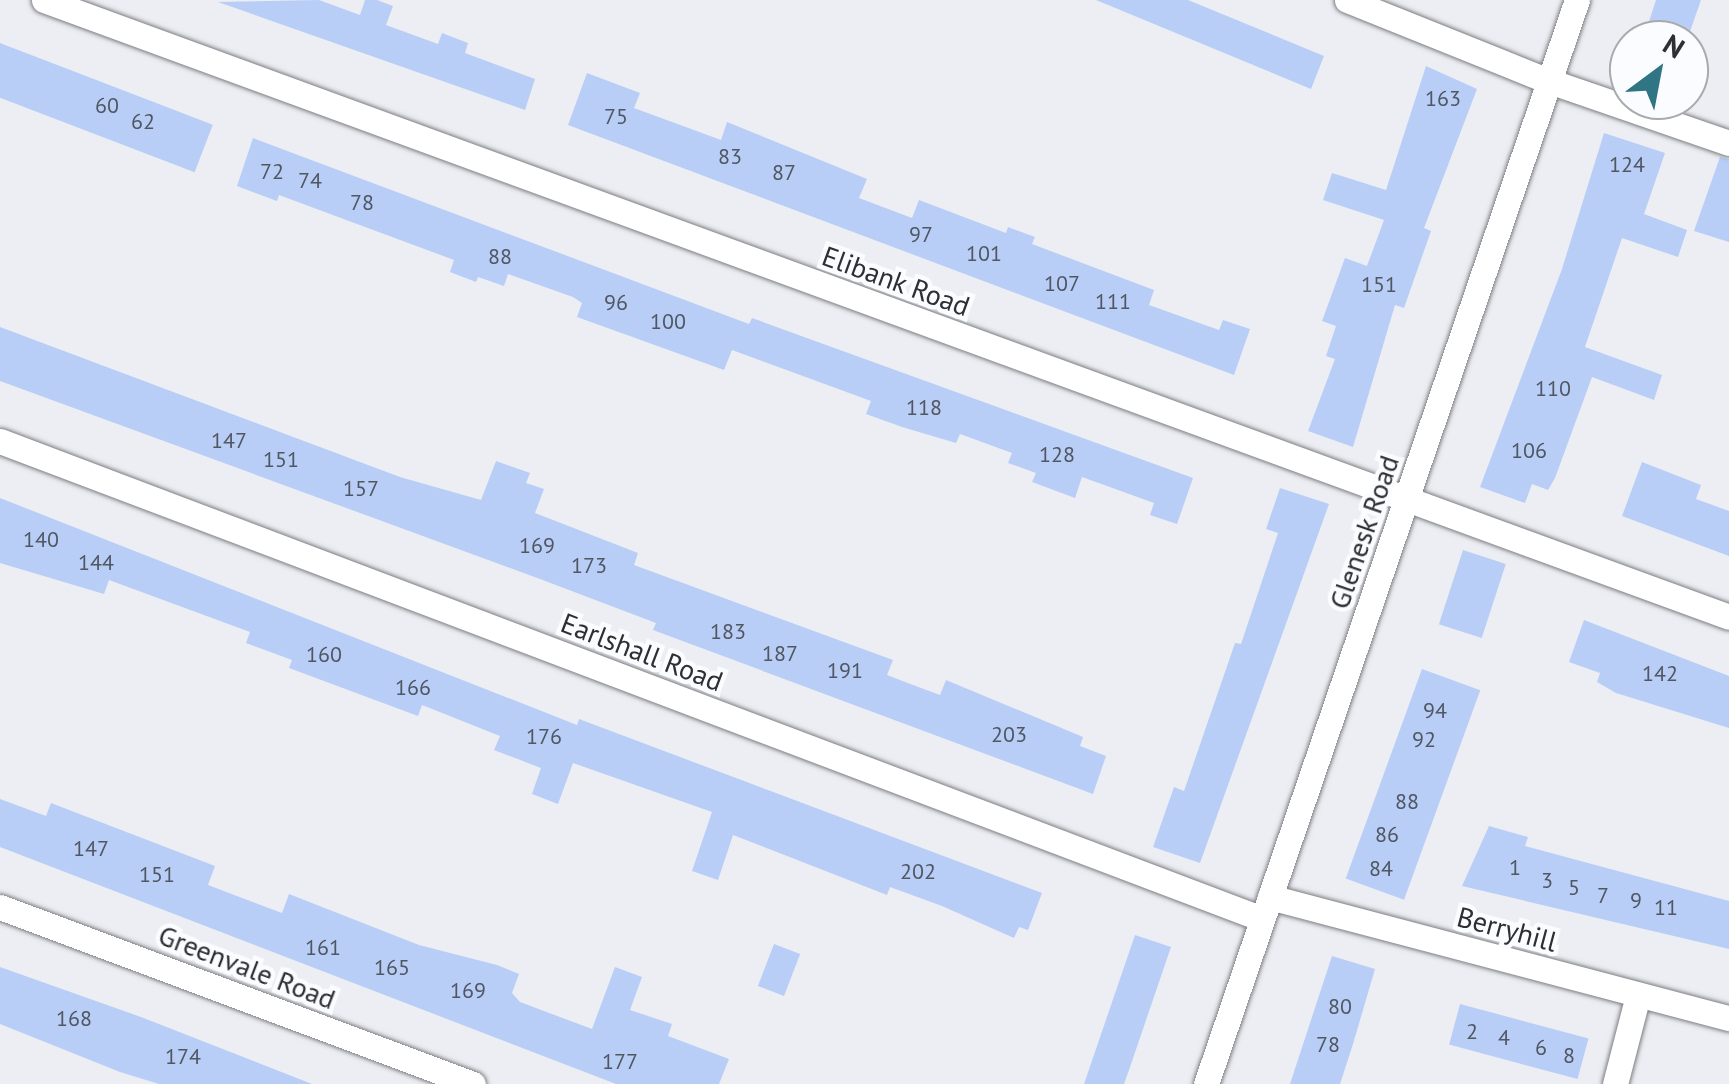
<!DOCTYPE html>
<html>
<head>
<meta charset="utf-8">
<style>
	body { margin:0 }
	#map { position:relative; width:1729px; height:1084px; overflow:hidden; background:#eceef3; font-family:"PT Sans",sans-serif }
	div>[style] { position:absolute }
	.building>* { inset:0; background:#b8cef7; transform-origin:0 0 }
	.roads { filter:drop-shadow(0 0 2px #7c7e82) drop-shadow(0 0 2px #7c7e82) }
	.street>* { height:25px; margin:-12.5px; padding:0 12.5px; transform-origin:12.5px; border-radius:12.5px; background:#fff }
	span { translate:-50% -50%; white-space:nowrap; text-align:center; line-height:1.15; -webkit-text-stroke:9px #fafcff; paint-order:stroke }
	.number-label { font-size:22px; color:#505762 }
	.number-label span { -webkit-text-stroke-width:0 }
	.street-label { font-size:28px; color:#2e2f31 }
	.north { position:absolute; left:1609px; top:20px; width:100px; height:100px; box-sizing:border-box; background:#fafcff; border:2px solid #a8aaad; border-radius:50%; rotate:32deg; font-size:28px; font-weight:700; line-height:40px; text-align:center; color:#2e2f31 }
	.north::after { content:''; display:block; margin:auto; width:35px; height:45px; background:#307583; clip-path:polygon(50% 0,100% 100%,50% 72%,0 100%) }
</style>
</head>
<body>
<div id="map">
	<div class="building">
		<i style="clip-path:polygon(319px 0,360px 15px,365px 0,377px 0,393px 6px,386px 25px,438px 44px,442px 33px,468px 43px,465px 53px,535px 79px,525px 110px,218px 2px)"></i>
		<i style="clip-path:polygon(1096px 0,1188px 0,1324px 56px,1311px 89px)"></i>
		<i style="clip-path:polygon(1656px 0,1701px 0,1687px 40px,1643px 40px)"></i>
		<i style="left:0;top:43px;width:228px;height:51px;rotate:21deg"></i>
		<i style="clip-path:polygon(1426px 66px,1477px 89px,1424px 228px,1431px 231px,1404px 308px,1395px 305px,1353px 447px,1308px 431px,1335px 359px,1326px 356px,1336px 326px,1322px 321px,1345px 258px,1367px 266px,1384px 220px,1323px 200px,1332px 173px,1386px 190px)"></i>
		<i style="clip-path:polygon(587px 73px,640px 93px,634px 108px,721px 140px,727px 122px,867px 179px,859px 198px,912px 218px,919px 200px,1006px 233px,1008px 227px,1035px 237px,1032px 244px,1154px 290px,1149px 305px,1219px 330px,1223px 320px,1250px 329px,1234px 375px,568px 125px)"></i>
		<i style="clip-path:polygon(1604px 133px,1665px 153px,1644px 214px,1687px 230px,1678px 257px,1622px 238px,1585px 347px,1662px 375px,1654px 400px,1592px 377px,1555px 478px,1548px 490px,1532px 484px,1525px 503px,1480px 487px,1562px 269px)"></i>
		<i style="clip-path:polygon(253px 138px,749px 324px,752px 318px,1193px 478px,1177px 524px,1150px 515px,1154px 503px,1082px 477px,1075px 498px,1032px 482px,1036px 473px,1008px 463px,1012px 453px,960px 434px,956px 443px,902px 427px,866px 414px,871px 401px,732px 350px,724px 370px,577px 317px,582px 303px,573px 297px,508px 274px,504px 286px,478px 277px,476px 282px,450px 272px,454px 260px,279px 195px,277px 201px,237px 186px)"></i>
		<i style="clip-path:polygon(1720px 157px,1729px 159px,1729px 242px,1694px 231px)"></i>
		<i style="clip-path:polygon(0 327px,400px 477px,481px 500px,496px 461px,530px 473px,526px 483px,544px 489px,535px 513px,638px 553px,634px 565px,893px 660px,887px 675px,913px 685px,940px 695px,946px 680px,1083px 737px,1080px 746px,1106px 756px,1093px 794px,653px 630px,656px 623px,540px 579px,0 381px)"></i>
		<i style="clip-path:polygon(1642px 462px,1701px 485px,1696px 499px,1729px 511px,1729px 556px,1622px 516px)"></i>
		<i style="clip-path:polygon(1280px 488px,1329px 504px,1200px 863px,1153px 847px,1174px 787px,1184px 791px,1235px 643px,1241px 644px,1278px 533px,1266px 529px)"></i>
		<i style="clip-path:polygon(0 498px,577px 725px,579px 719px,1042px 893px,1028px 930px,1019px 927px,1014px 938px,942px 906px,890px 887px,887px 895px,733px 835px,718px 880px,692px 871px,712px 812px,573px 763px,558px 804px,532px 794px,541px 768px,494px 750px,500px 736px,422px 705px,418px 716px,289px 668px,292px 660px,246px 643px,250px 632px,109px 580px,104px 594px,0 563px)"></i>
		<i style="left:1463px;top:550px;width:45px;height:78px;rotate:18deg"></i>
		<i style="clip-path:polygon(1584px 620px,1729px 676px,1729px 728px,1616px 693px,1597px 682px,1600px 673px,1569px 662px)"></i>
		<i style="left:1422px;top:669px;width:62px;height:223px;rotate:20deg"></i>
		<i style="clip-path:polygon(0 799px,46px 816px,51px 803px,215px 866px,208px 885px,282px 913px,289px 894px,419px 945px,497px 965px,519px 974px,512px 993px,520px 1002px,592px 1029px,615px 967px,642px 977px,630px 1010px,672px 1024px,668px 1036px,729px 1059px,719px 1084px,616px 1084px,0 847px)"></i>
		<i style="clip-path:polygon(1489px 826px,1528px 837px,1525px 846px,1729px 901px,1729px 949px,1462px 886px)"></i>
		<i style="clip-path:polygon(1135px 935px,1171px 947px,1129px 1070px,1124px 1084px,1084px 1084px)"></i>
		<i style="left:774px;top:944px;width:28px;height:45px;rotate:21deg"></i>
		<i style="clip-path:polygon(1332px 956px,1375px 969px,1353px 1044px,1340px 1084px,1290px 1084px)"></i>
		<i style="clip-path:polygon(0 967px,141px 1017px,312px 1084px,159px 1084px,120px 1072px,0 1024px)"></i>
		<i style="left:1460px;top:1004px;width:133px;height:42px;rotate:15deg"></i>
	</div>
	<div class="roads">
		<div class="street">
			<i style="left:44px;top:0;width:1794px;rotate:20.11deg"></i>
			<i style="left:1347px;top:0;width:218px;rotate:21.9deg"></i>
			<i style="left:1549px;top:81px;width:190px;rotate:19deg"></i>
			<i style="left:0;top:441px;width:1349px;rotate:20.74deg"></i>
			<i style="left:1270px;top:897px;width:475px;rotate:14.8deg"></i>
			<i style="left:0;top:907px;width:505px;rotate:20.52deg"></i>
			<i style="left:1206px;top:1084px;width:1146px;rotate:-71.11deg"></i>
			<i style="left:1615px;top:1084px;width:92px;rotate:-75.5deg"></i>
		</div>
	</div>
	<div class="number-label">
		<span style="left:1443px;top:99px">163</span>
		<span style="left:107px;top:106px">60</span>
		<span style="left:616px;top:117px">75</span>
		<span style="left:143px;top:122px">62</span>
		<span style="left:730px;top:157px">83</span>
		<span style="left:1627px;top:165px">124</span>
		<span style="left:272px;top:172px">72</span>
		<span style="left:784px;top:173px">87</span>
		<span style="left:310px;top:181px">74</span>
		<span style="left:362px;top:203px">78</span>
		<span style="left:921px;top:235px">97</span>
		<span style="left:984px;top:254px">101</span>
		<span style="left:500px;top:257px">88</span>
		<span style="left:1062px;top:284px">107</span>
		<span style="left:1379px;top:285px">151</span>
		<span style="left:1113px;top:302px">111</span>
		<span style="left:616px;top:303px">96</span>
		<span style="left:668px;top:322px">100</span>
		<span style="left:1553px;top:389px">110</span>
		<span style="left:924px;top:408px">118</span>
		<span style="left:229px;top:441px">147</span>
		<span style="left:1529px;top:451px">106</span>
		<span style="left:1057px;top:455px">128</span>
		<span style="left:281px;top:460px">151</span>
		<span style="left:361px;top:489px">157</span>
		<span style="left:41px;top:540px">140</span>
		<span style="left:537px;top:546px">169</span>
		<span style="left:96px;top:563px">144</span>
		<span style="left:589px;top:566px">173</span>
		<span style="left:728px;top:632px">183</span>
		<span style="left:780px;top:654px">187</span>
		<span style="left:324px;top:655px">160</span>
		<span style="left:845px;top:671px">191</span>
		<span style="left:1660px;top:674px">142</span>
		<span style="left:413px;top:688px">166</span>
		<span style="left:1435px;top:711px">94</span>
		<span style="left:1009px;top:735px">203</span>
		<span style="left:544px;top:737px">176</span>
		<span style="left:1424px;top:740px">92</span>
		<span style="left:1407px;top:802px">88</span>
		<span style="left:1387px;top:835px">86</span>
		<span style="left:91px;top:849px">147</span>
		<span style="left:1515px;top:868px">1</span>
		<span style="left:1381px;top:869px">84</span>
		<span style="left:918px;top:872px">202</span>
		<span style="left:157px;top:875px">151</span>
		<span style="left:1547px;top:881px">3</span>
		<span style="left:1574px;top:888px">5</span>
		<span style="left:1603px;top:896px">7</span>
		<span style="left:1636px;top:901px">9</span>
		<span style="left:1666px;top:908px">11</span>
		<span style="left:323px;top:948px">161</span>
		<span style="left:392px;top:968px">165</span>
		<span style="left:468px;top:991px">169</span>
		<span style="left:1340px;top:1007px">80</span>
		<span style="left:74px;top:1019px">168</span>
		<span style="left:1472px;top:1032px">2</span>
		<span style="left:1504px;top:1038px">4</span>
		<span style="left:1328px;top:1045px">78</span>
		<span style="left:1541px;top:1048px">6</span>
		<span style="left:1569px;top:1056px">8</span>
		<span style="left:183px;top:1057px">174</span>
		<span style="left:620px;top:1062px">177</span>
	</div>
	<div class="street-label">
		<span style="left:896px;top:281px;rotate:20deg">Elibank Road</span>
		<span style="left:1364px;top:532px;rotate:-71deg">Glenesk Road</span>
		<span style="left:642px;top:652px;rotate:21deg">Earlshall Road</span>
		<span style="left:1507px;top:929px;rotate:15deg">Berryhill</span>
		<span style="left:247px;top:967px;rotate:21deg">Greenvale Road</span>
	</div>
	<div class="north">N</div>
</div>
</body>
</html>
